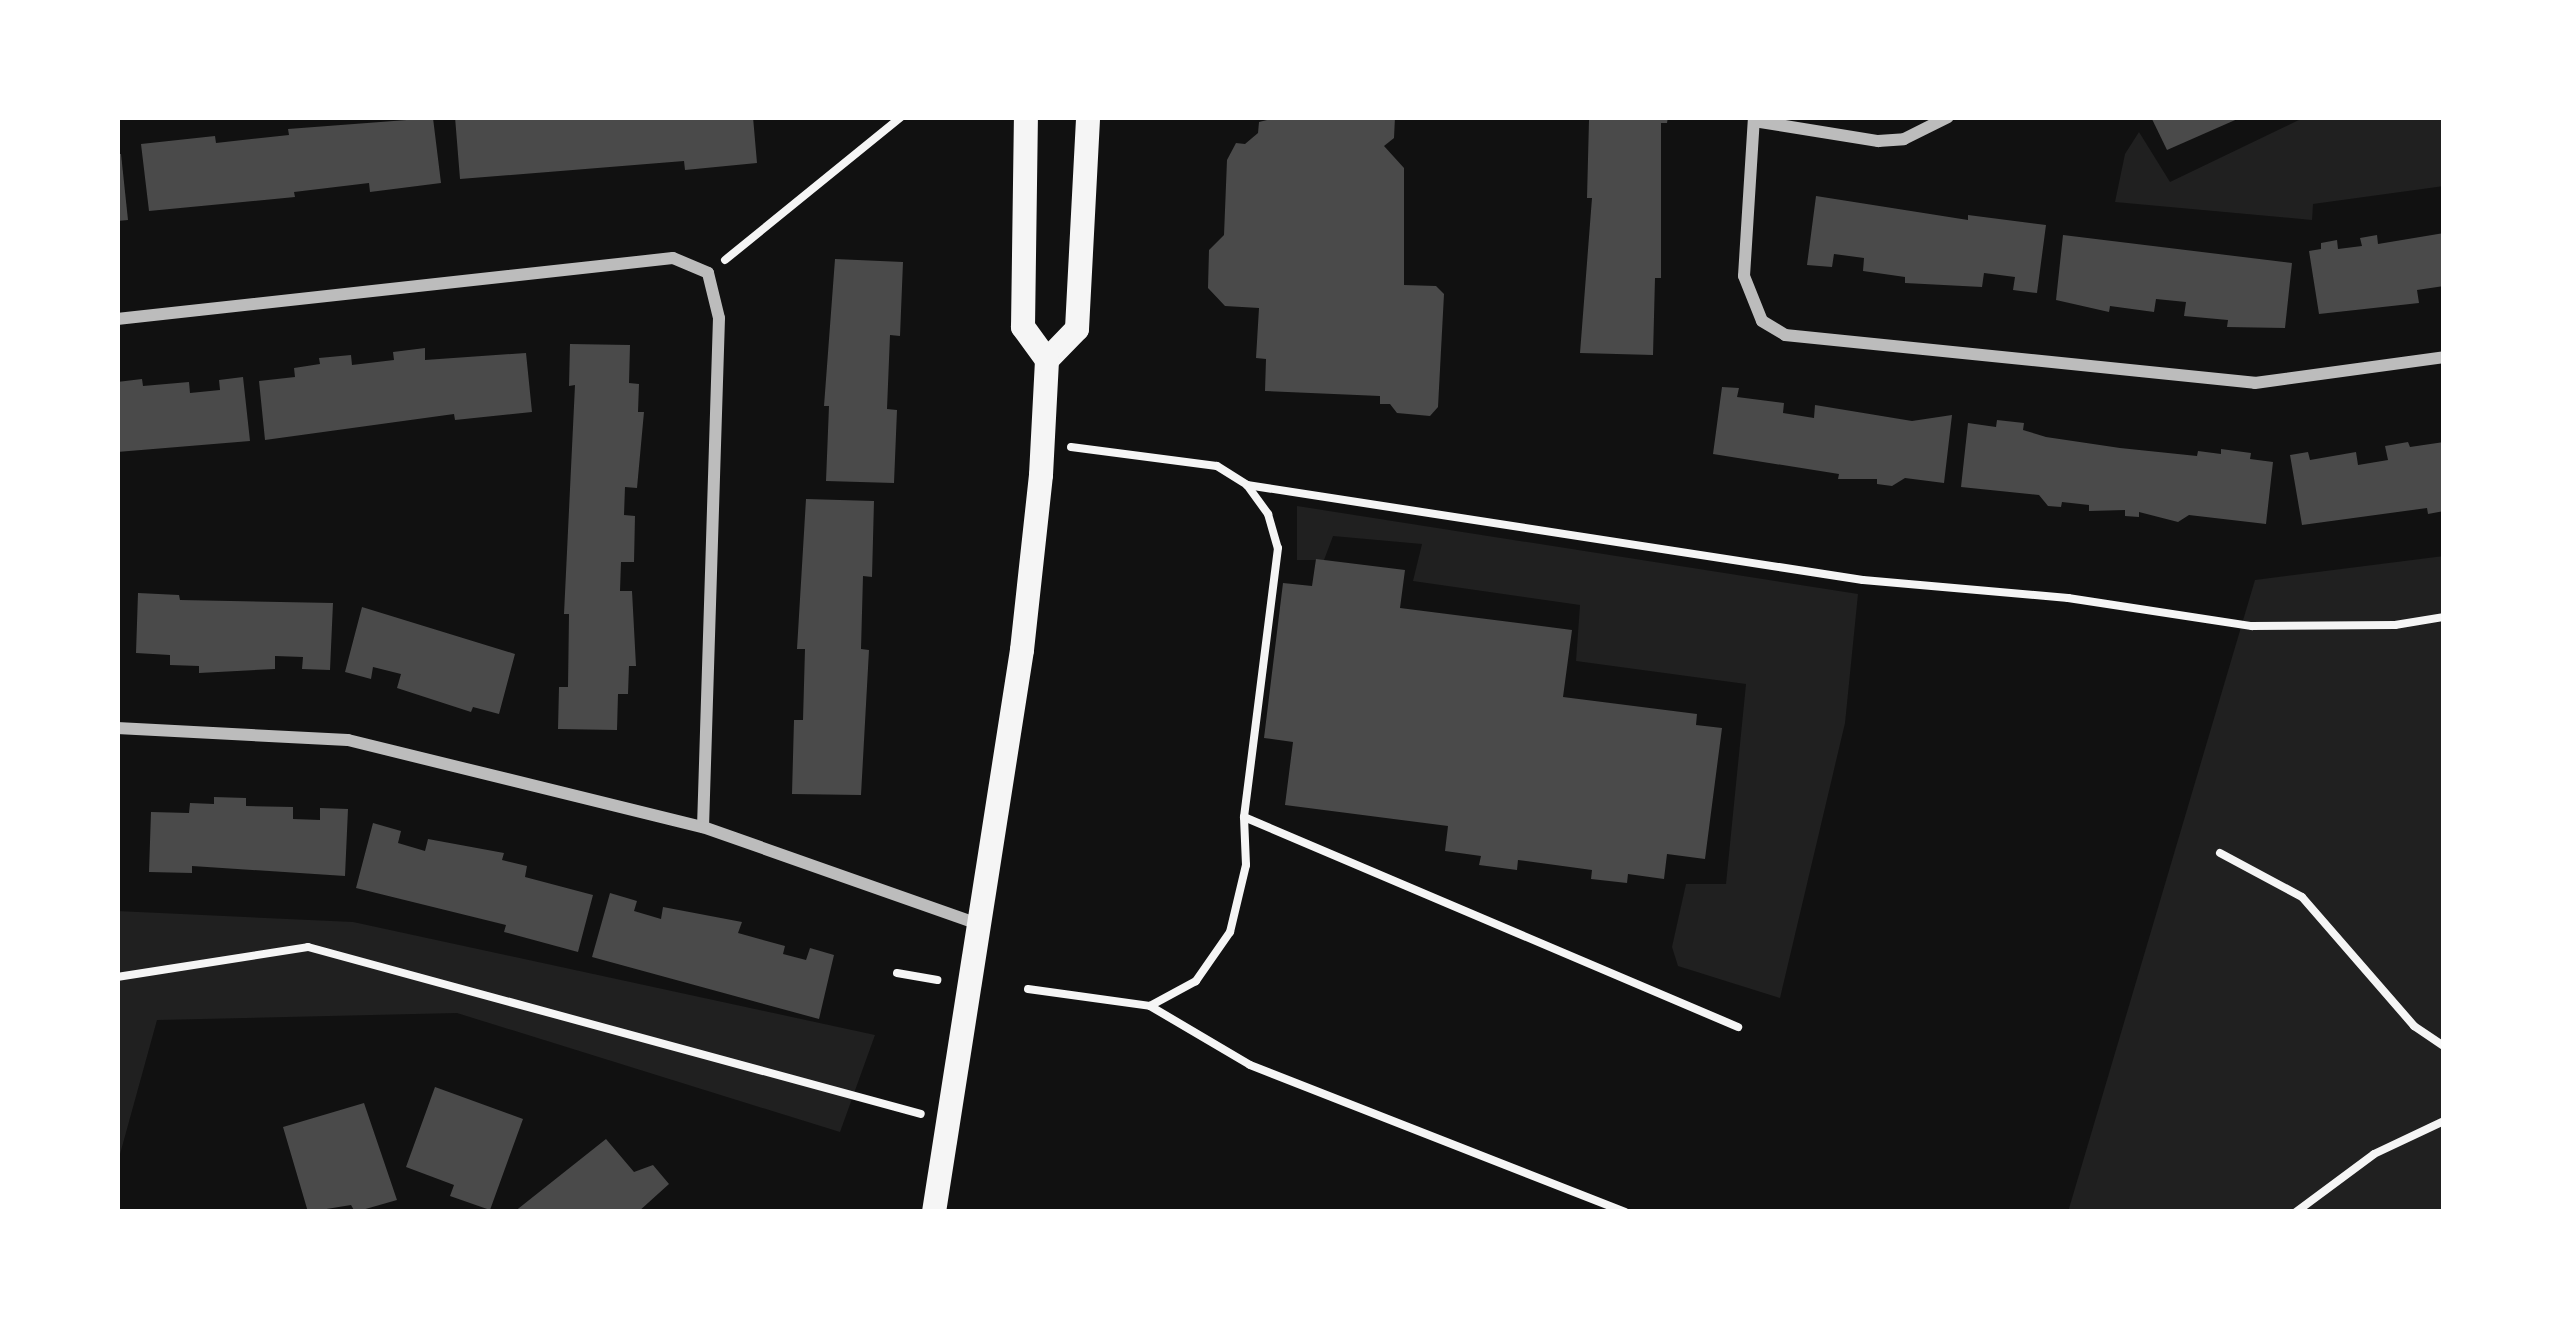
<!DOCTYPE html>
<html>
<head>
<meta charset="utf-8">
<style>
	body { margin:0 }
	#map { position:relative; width:2561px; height:1329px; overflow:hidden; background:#111; font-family:Helvetica,sans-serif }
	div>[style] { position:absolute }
	.green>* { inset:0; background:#202020 }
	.building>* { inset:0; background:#4a4a4a }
	.path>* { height:8px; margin:-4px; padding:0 4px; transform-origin:4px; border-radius:4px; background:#f5f5f5 }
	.minor>* { height:12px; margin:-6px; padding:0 6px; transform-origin:6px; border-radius:6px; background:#bcbcbc }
	.secondary>* { height:24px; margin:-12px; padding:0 12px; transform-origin:12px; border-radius:12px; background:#f5f5f5 }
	span { translate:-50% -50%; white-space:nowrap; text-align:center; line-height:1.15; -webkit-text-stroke:12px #fff; paint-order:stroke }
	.frame { position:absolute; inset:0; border:120px solid #fff; pointer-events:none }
</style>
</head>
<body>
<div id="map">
	<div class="green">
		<i style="clip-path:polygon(2305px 117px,2444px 117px,2444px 186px,2313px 204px,2312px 220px,2115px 202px,2125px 154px,2139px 132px,2170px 182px)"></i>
		<i style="clip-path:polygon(1297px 506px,1858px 594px,1845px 723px,1780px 998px,1678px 966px,1672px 947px,1686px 884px,1726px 884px,1746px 684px,1576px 661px,1580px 605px,1413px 581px,1422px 544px,1333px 536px,1324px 560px,1297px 560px)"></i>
		<i style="clip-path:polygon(2444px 556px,2444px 1212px,2068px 1212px,2255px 580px)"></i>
		<i style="clip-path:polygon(117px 911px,353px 922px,875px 1035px,840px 1132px,457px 1013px,157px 1020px,117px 1165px)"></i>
	</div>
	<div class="building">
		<i style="clip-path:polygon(455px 117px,753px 117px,757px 163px,685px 170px,684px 161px,460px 179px)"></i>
		<i style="clip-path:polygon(1279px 117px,1395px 117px,1394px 138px,1384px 146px,1404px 168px,1404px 285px,1436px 286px,1444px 294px,1438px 407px,1430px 416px,1397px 413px,1390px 404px,1380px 404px,1380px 396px,1265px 391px,1266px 359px,1256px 358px,1259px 308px,1225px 306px,1208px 288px,1209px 250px,1224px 235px,1227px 160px,1236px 143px,1245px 144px,1258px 133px,1259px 122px)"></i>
		<i style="clip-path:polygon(1597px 117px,1668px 117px,1667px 123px,1661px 123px,1661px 278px,1655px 278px,1653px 355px,1580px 353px,1592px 198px,1587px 198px,1589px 120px)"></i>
		<i style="clip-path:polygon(2151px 117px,2242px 117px,2167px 150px)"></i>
		<i style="clip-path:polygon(433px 118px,441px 183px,370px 192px,369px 183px,294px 192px,295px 197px,149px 211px,141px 144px,215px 136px,216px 143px,289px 135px,288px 129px)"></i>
		<i style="clip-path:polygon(117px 154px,121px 154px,128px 220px,117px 221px)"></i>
		<i style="clip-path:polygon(1816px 196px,1968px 220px,1968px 215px,2046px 225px,2037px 293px,2013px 290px,2015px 277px,1984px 273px,1982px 287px,1905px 283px,1905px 277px,1863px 271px,1864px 258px,1834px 254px,1832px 267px,1807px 265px)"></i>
		<i style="clip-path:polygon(2444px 233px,2444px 286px,2417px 290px,2419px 303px,2319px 314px,2309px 251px,2321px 249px,2321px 243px,2337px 240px,2338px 249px,2362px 246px,2360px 238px,2377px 235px,2378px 244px)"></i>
		<i style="clip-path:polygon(2063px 235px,2292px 263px,2285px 328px,2227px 327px,2228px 320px,2184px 316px,2186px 302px,2156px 299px,2154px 312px,2110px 306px,2109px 312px,2056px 300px)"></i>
		<i style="clip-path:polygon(835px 259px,903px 262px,900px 336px,890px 335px,887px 409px,897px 410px,894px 483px,826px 481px,829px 406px,824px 406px)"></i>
		<i style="clip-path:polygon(570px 344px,630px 345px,629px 383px,639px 384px,638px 412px,644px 412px,637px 488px,625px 487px,624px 515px,635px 516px,634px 562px,621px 562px,620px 591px,632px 591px,636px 666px,629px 666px,628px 694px,618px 694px,617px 730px,558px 729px,559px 687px,568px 687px,569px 614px,564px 614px,575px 385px,569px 386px)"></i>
		<i style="clip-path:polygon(425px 348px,425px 360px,526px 353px,532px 412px,455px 420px,454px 414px,265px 440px,259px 381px,295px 377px,294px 368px,320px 364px,319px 358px,351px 355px,352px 365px,394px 360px,393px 352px)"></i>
		<i style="clip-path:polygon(243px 377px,250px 441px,117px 452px,117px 382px,142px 379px,143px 386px,189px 382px,190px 393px,220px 390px,219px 380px)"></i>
		<i style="clip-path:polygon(1722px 387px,1739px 388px,1737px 397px,1784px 403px,1783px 413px,1814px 418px,1815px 405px,1912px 421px,1952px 415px,1944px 483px,1905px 478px,1892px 486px,1877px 484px,1877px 479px,1838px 479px,1839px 474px,1713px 454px)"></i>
		<i style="clip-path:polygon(1997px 420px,2024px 423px,2023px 430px,2046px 437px,2120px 448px,2197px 456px,2198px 451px,2221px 454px,2221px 449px,2251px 453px,2250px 459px,2273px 462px,2266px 524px,2189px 515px,2178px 522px,2139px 512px,2139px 517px,2125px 516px,2125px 510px,2089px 511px,2089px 505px,2062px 502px,2061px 507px,2048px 506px,2039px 495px,1961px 487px,1968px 423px,1996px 427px)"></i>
		<i style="clip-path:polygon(2408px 442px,2410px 447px,2444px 442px,2444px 511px,2428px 514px,2427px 508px,2302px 525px,2290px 455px,2308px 452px,2310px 460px,2356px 452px,2358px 465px,2388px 460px,2385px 446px)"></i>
		<i style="clip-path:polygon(806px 499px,874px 501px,872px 577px,863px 576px,861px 649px,869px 650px,861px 795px,792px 794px,794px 720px,803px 720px,805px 649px,797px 649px)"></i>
		<i style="clip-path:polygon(1316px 559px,1405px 570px,1400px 608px,1572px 630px,1563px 697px,1697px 714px,1696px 725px,1722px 728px,1705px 859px,1667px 854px,1664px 879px,1628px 874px,1627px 883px,1591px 879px,1592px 870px,1518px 860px,1517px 870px,1479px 865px,1481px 856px,1445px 851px,1448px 826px,1285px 805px,1293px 742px,1264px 738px,1283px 583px,1312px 586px)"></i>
		<i style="clip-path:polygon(138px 593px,179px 595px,180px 600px,333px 603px,330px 670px,302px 669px,303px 657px,275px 656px,275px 669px,199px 673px,199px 666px,170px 665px,170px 655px,136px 653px)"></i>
		<i style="clip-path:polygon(362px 607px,515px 654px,499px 714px,473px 707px,471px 712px,397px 688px,401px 674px,373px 667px,371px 679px,345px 672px)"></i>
		<i style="clip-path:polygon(214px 797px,246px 798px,246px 806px,293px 807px,293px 819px,320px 820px,320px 808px,348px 809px,345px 876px,192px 866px,192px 873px,149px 872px,151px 812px,189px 813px,190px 803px,214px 804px)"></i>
		<i style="clip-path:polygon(373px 823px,401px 831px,398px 843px,425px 851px,428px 839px,504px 853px,502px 860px,527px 866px,525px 877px,593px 895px,578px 952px,504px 932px,506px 925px,356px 888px)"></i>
		<i style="clip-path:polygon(610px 893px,637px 901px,634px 911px,661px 919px,663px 907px,742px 922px,738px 933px,785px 946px,783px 954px,806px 960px,810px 948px,834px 955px,819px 1019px,592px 957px)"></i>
		<i style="clip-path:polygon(435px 1087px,523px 1119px,490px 1210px,450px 1196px,454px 1185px,406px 1167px)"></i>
		<i style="clip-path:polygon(364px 1103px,397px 1200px,355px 1212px,351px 1205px,308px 1212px,283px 1127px)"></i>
		<i style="clip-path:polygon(606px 1139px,634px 1172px,653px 1165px,669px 1184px,638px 1212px,514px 1212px)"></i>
	</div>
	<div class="path">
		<i style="left:725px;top:260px;width:227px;rotate:-39.1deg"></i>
		<i style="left:1071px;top:447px;width:147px;rotate:7.4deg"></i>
		<i style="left:1217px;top:466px;width:36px;rotate:32deg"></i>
		<i style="left:1247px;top:485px;width:36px;rotate:54deg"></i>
		<i style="left:1268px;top:514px;width:35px;rotate:74deg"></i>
		<i style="left:1278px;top:548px;width:271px;rotate:97.2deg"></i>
		<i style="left:1244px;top:817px;width:48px;rotate:87.6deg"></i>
		<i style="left:1246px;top:865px;width:69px;rotate:103.4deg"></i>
		<i style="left:1230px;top:932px;width:60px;rotate:124.8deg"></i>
		<i style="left:1196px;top:981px;width:52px;rotate:151.5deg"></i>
		<i style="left:1247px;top:485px;width:623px;rotate:8.77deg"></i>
		<i style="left:1863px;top:580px;width:206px;rotate:5deg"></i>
		<i style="left:2068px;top:598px;width:186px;rotate:8.7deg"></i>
		<i style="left:2252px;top:626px;width:143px;rotate:-0.4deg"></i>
		<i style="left:2395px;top:625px;width:50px;rotate:-9.3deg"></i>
		<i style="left:1244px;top:817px;width:537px;rotate:23.03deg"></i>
		<i style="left:2220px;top:853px;width:93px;rotate:28.2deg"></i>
		<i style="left:2302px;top:897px;width:171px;rotate:49deg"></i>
		<i style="left:2414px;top:1026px;width:36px;rotate:34deg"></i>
		<i style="left:897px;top:973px;width:41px;rotate:9.9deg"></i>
		<i style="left:117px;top:977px;width:193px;rotate:-8.9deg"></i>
		<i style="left:308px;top:947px;width:635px;rotate:15.24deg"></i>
		<i style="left:1028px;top:989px;width:123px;rotate:7.9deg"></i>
		<i style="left:1150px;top:1006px;width:116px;rotate:30.5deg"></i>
		<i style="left:1250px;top:1065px;width:403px;rotate:21.4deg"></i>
		<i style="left:2296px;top:1212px;width:97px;rotate:-36.6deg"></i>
		<i style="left:2374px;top:1154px;width:77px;rotate:-25.2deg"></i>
	</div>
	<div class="minor">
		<i style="left:1754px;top:117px;width:159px;rotate:93.6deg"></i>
		<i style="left:1744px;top:276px;width:48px;rotate:68.2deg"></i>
		<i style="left:1762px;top:321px;width:27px;rotate:31deg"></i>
		<i style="left:1785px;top:335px;width:472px;rotate:5.8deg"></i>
		<i style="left:2255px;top:383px;width:191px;rotate:-7.8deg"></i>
		<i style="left:1754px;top:121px;width:126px;rotate:9.2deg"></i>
		<i style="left:1878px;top:141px;width:26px;rotate:-4deg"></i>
		<i style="left:1904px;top:139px;width:49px;rotate:-26.6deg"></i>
		<i style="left:117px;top:319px;width:559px;rotate:-6.26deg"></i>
		<i style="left:673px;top:258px;width:38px;rotate:23deg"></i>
		<i style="left:708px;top:273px;width:46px;rotate:76.3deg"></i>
		<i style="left:719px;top:318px;width:509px;rotate:91.8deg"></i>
		<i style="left:117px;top:728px;width:231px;rotate:3deg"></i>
		<i style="left:348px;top:740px;width:366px;rotate:13.8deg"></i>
		<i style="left:703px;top:827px;width:293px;rotate:19.4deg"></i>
	</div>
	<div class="secondary">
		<i style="left:1047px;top:360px;width:43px;rotate:-45.9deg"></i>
		<i style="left:1077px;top:329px;width:212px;rotate:-87deg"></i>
		<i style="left:934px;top:1212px;width:569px;rotate:-81.1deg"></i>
		<i style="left:1022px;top:650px;width:176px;rotate:-83.8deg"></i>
		<i style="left:1041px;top:475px;width:115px;rotate:-87deg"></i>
		<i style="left:1047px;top:360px;width:41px;rotate:-126deg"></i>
		<i style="left:1023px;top:327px;width:210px;rotate:-89.2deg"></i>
	</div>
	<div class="frame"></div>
</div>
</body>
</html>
